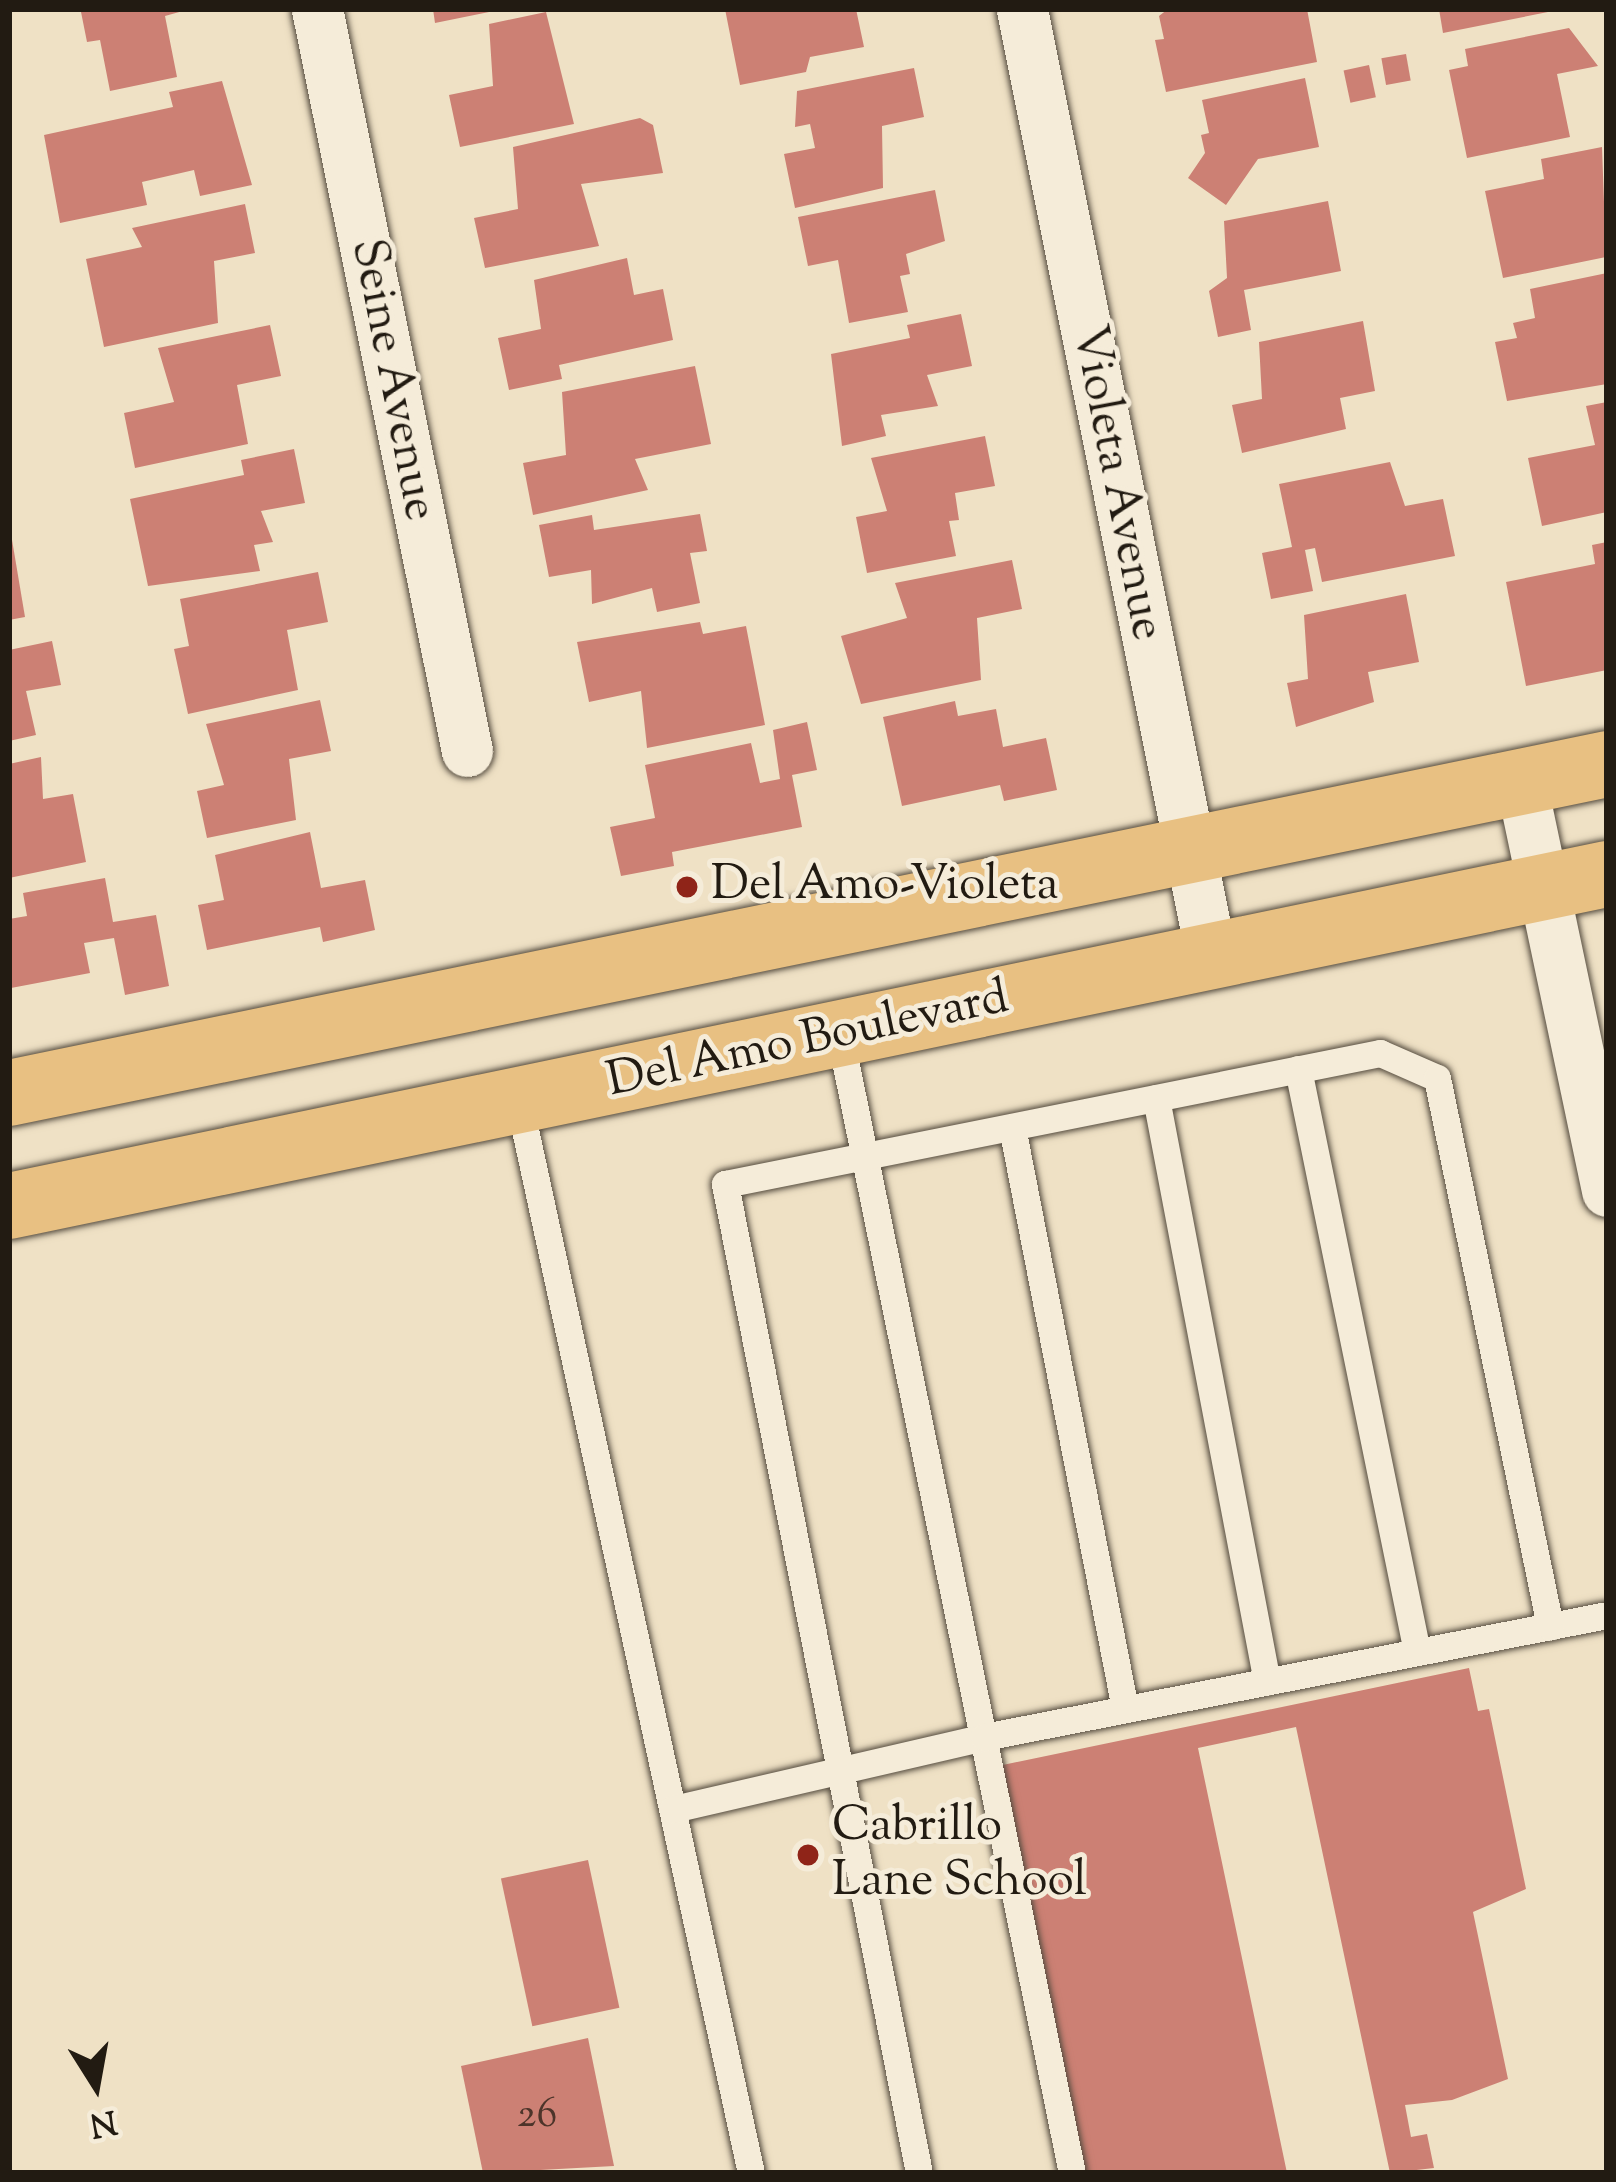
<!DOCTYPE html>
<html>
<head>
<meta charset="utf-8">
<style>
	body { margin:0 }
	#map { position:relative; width:1616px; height:2182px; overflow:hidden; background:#efe1c5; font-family:"Sorts Mill Goudy",serif }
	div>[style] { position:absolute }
	.building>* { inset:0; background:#cc8074; transform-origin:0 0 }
	.roads { filter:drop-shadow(0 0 3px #554c3f) drop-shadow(0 0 3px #554c3f) }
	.service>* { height:27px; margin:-13.5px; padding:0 13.5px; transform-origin:13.5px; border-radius:13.5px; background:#f5ecd9 }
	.minor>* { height:51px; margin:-25.5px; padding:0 25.5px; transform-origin:25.5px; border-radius:25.5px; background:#f5ecd9 }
	.primary>* { height:66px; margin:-33px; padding:0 33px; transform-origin:33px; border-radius:33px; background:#e8c082 }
	.dots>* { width:33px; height:33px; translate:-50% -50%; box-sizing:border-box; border:6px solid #f5ecd9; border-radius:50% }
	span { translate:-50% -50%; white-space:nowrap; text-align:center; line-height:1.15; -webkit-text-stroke:10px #f5ecd9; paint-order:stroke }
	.number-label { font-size:42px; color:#4c342a }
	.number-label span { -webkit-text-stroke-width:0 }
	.street-label { font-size:48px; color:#221b12 }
	.poi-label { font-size:48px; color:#221b12 }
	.left { translate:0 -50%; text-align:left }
	.frame { position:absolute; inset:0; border:12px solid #221b12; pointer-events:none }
	.north { position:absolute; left:36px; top:2026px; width:120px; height:120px; -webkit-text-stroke:9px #f5ecd9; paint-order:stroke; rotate:169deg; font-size:33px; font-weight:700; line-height:48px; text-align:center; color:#221b12 }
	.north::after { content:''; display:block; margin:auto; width:42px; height:54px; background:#221b12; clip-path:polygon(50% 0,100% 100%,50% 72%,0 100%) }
</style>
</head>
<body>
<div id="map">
	<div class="building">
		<i style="clip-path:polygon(190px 9px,165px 16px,177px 77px,110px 91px,100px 40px,87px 42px,81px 12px)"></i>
		<i style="clip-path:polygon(433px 9px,494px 9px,494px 11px,435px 23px)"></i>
		<i style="clip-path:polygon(725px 9px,856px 9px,864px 47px,810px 57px,806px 72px,740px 85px)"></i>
		<i style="clip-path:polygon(1168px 9px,1307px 9px,1317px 62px,1166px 92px,1155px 40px,1164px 39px,1159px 16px)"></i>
		<i style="clip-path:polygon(1439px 9px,1553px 9px,1553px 11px,1443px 33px)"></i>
		<i style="clip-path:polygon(546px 12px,574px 124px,460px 147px,449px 95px,493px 86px,489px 24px)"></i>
		<i style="clip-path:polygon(1569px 28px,1598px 66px,1557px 74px,1570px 137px,1467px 158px,1449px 70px,1468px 66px,1465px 49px)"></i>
		<i style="left:1406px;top:54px;width:27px;height:25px;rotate:80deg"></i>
		<i style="left:1369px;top:65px;width:33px;height:26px;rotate:78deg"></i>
		<i style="clip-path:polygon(914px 68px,924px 117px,882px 126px,883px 188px,795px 208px,784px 154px,815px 148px,810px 124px,795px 127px,797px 91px)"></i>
		<i style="clip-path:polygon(1305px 78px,1319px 147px,1258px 159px,1226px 205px,1188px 178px,1205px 153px,1201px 135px,1209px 133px,1202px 100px)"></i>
		<i style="clip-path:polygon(222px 81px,252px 185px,200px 196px,194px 170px,142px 182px,147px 205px,60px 223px,44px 135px,173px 107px,169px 92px)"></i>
		<i style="clip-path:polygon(640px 118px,653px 125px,663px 173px,581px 184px,599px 246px,485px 268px,474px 218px,518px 209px,513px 147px)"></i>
		<i style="clip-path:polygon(1602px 147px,1606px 257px,1503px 278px,1485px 191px,1544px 179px,1541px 159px)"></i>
		<i style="clip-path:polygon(935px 190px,945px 241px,906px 254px,910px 274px,900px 276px,908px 312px,849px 323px,838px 260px,808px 266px,798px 217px)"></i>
		<i style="clip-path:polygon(1328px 201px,1341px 271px,1244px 290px,1251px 330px,1218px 337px,1209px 291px,1227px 278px,1224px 221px)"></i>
		<i style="clip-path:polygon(245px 204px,255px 253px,214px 261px,218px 323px,104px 347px,86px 259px,142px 247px,132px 228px)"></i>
		<i style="clip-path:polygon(627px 258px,634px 295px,663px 289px,673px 340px,559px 365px,562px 379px,509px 390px,498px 338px,541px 329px,534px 280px)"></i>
		<i style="clip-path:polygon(1607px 273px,1607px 384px,1507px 401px,1495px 342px,1517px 338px,1513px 323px,1535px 318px,1530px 289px)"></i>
		<i style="clip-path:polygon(961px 314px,972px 366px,927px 375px,938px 406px,881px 415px,886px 436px,842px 446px,831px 354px,910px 338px,907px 325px)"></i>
		<i style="clip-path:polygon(1363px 321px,1375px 391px,1340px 398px,1346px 429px,1242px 453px,1232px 405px,1262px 399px,1259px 342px)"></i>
		<i style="clip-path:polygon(270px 325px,281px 376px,237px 385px,248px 444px,135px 468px,124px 413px,174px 402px,158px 348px)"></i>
		<i style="clip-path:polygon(695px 366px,711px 444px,635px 459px,648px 490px,533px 515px,523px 463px,566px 455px,562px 392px)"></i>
		<i style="clip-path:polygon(1607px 402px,1607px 512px,1542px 526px,1528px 458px,1595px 445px,1586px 406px)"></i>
		<i style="clip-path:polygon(985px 436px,995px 486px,955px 493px,959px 520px,949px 521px,956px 556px,867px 573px,856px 517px,887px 511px,871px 458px)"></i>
		<i style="clip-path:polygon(294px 449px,305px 503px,261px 511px,273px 542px,254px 545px,260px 571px,148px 586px,130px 499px,244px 475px,241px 460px)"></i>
		<i style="clip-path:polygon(1390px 462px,1405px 506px,1443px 499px,1455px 556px,1322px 582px,1315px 548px,1305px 550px,1313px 591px,1271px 599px,1262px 553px,1292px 547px,1279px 484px)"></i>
		<i style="clip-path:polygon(700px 514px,707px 551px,690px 553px,700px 603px,657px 612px,652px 588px,592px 604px,591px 570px,549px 577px,539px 525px,592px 515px,594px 530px)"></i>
		<i style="clip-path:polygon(9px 522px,25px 617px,9px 620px)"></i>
		<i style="clip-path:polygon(1607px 542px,1607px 670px,1526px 686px,1506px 582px,1595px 564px,1592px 545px)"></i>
		<i style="clip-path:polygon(1012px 560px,1022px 609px,977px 618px,981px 680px,861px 704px,841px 636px,907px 618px,895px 583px)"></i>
		<i style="clip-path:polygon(318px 572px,328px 622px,287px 630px,298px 690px,188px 714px,174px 649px,189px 646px,180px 599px)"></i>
		<i style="clip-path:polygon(1406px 594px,1419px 662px,1368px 672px,1374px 702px,1296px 727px,1287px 683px,1308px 679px,1304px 615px)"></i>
		<i style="clip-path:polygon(700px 622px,703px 634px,746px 626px,765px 725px,647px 748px,641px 691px,589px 702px,577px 642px)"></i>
		<i style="clip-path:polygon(52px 641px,61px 685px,26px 691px,36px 735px,9px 741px,9px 650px)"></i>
		<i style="clip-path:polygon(320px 700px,331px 751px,289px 759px,296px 820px,207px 838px,197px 791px,224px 785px,206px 724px)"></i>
		<i style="clip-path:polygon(955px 701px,958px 716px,996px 709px,1003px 747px,1046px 738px,1057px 790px,1004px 801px,1000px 785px,902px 806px,883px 717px)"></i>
		<i style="clip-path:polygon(807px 722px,817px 770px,792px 775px,802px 827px,672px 852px,674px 866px,621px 876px,610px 827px,655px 818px,645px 765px,751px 743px,760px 783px,780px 779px,773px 730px)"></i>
		<i style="clip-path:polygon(41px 757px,43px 799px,73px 794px,86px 862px,9px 878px,9px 764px)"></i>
		<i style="clip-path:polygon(310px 832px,321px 888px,365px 880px,375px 930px,323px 942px,320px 927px,207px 950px,198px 905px,224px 900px,215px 855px)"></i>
		<i style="clip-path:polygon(105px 878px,113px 922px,156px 915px,169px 986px,125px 995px,114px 938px,84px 943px,90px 973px,11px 988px,9px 1003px,9px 919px,27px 916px,23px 893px)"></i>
		<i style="clip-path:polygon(1469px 1668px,1478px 1711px,1489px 1709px,1526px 1889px,1473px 1912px,1508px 2079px,1452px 2100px,1405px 2105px,1411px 2137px,1427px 2134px,1434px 2168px,1390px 2173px,1296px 1727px,1198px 1748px,1287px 2173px,1083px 2173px,998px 1766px)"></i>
		<i style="left:588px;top:1860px;width:151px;height:89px;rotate:78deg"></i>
		<i style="clip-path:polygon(588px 2038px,614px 2166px,483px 2173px,461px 2066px)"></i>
	</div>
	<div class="roads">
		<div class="service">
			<i style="left:840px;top:1036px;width:1160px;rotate:78.47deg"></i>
			<i style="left:1298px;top:1069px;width:595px;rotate:78.46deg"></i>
			<i style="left:1156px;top:1098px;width:594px;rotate:79.24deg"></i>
			<i style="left:519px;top:1102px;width:1096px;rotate:77.78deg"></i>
			<i style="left:1012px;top:1127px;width:593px;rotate:79.01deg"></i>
			<i style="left:673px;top:1809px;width:319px;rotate:-13deg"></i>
			<i style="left:984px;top:1737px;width:635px;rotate:-11.08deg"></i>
			<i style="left:919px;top:2173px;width:1008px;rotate:-101.1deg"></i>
			<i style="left:725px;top:1184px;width:668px;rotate:-11.31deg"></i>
			<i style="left:1380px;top:1053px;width:62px;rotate:23.7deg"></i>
			<i style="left:1437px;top:1078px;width:560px;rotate:78.35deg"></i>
		</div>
		<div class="minor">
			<i style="left:317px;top:9px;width:757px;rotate:78.57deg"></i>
			<i style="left:1022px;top:9px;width:966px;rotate:78.71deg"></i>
			<i style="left:1521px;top:782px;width:418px;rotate:78.1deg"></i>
		</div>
		<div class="primary">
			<i style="left:9px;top:1093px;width:1632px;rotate:-11.63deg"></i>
			<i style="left:9px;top:1206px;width:1632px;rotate:-11.74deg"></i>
		</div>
	</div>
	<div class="dots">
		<i style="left:687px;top:887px;background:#8f2418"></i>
		<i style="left:808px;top:1855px;background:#8f2418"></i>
	</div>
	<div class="number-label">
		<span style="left:537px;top:2116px">26</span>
	</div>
	<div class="street-label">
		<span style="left:392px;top:380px;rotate:79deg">Seine Avenue</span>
		<span style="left:1116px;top:483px;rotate:79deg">Violeta Avenue</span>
		<span style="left:808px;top:1041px;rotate:-12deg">Del Amo Boulevard</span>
	</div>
	<div class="poi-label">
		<span class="left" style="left:711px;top:887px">Del Amo-Violeta</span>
		<span class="left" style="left:832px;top:1855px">Cabrillo<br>Lane School</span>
	</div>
	<div class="frame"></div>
	<div class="north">N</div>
</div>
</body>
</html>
